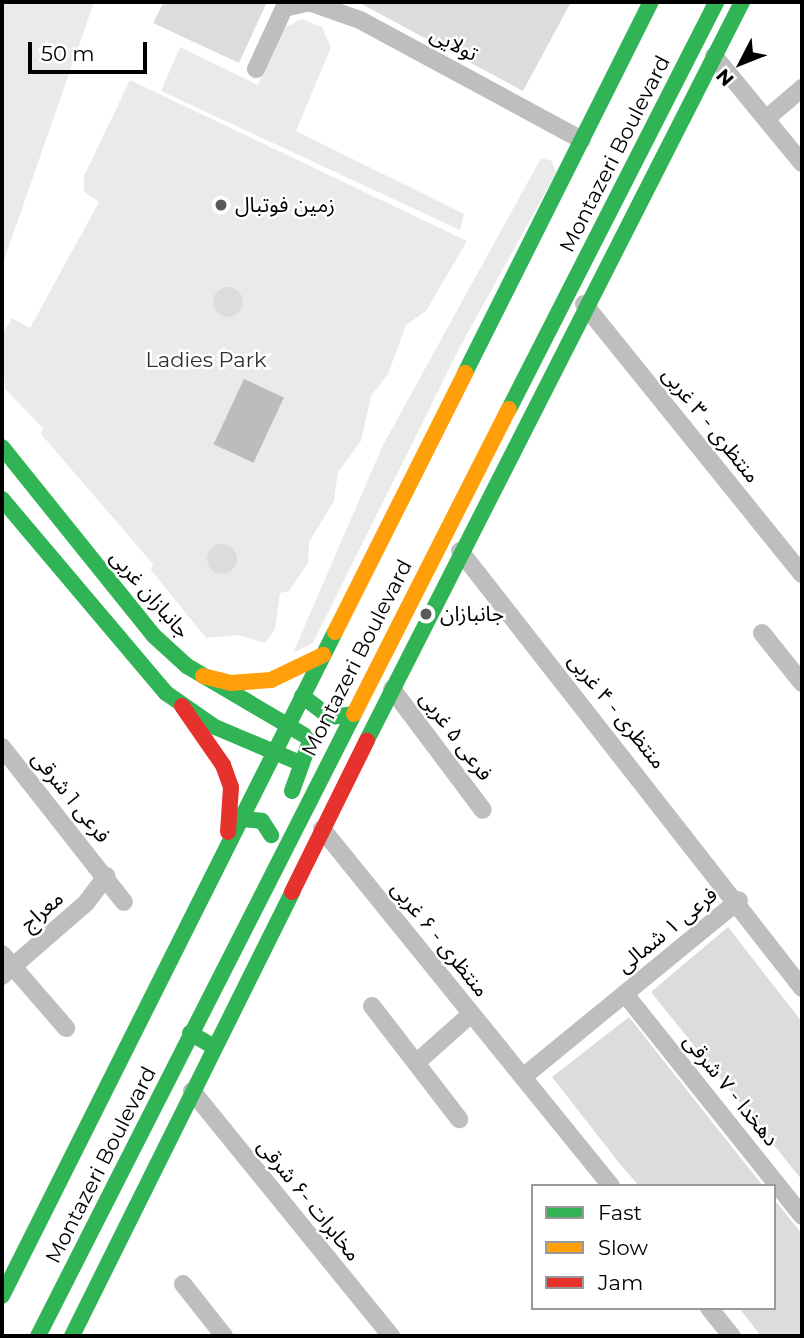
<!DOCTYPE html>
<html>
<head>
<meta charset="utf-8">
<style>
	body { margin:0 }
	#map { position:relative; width:804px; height:1338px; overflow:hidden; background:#fff; font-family:Montserrat,"Noto Sans Arabic",sans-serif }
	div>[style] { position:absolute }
	.green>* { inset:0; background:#eaeaea }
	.water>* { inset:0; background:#bcbcbc; transform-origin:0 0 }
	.building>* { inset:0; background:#dcdcdc }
	.round { border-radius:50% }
	.street>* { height:18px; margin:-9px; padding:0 9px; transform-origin:9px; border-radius:9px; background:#bebebe }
	.fast>* { height:16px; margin:-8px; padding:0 8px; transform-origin:8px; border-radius:8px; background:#30b455 }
	.slow>* { height:16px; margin:-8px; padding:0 8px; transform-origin:8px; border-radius:8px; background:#ff9f0a }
	.jam>* { height:16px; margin:-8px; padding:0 8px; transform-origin:8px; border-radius:8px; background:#e5322d }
	.dots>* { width:19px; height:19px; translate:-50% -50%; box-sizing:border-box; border:4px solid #fff; border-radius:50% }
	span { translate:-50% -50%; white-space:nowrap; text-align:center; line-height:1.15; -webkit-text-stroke:5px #fff; paint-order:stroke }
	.street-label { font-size:21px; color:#000 }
	.poi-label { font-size:21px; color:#000 }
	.left { translate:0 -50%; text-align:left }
	.park-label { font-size:21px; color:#2f2f2f }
	.frame { position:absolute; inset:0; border:4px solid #000; pointer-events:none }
	.legend { position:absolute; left:531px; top:1184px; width:245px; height:126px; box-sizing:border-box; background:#fff; border:2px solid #999; margin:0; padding:9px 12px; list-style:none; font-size:21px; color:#000 }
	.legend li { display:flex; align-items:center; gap:14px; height:35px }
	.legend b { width:35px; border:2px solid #999 }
	.north { position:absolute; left:706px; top:28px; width:70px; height:70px; -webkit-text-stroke:5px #fff; paint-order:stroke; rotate:228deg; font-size:19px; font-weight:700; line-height:28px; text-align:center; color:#000 }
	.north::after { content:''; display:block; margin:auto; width:24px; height:32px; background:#000; clip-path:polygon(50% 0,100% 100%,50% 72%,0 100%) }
	.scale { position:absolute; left:28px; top:42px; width:119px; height:32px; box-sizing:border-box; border:4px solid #000; border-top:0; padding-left:9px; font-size:21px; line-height:24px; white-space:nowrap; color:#000; -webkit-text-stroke:5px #fff; paint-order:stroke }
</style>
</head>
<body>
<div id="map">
	<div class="green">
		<i style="clip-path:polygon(2px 2px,94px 2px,2px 266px)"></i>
		<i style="clip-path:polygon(302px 19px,322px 27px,331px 47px,296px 131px,464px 214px,460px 230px,161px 91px,180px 47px,258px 85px,282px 29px)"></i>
		<i style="clip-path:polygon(130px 80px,467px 241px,426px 311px,406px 325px,388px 374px,371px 396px,361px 441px,338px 472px,334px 501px,309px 542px,308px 563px,289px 591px,280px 593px,275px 629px,265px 643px,238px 635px,206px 638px,151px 570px,153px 564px,41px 434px,43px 428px,5px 389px,2px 335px,12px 318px,30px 328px,99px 202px,84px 192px,84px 176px)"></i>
		<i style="clip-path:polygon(541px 158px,552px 161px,556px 173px,461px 345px,313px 643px,293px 653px,383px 445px)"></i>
	</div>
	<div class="water">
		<i style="left:244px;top:379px;width:44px;height:72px;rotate:25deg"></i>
	</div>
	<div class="building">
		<i style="clip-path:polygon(164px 2px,267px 2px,239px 63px,153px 23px)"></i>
		<i style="clip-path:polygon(358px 2px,571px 2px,523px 91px)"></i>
		<i class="round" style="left:213px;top:287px;width:30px;height:30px"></i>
		<i class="round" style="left:207px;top:544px;width:30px;height:30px"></i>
		<i style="clip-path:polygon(728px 927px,802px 1022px,802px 1180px,651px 992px)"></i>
		<i style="clip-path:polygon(629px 1017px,701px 1108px,763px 1186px,639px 1186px,620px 1164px,552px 1077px)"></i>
		<i style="clip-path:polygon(774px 1199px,802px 1234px,802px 1336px,761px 1336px,739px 1308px,774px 1308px)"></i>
	</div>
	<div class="street">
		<i style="left:714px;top:56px;width:139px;rotate:50.6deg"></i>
		<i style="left:256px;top:69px;width:67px;rotate:-65.3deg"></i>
		<i style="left:284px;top:8px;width:26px;rotate:-13deg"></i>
		<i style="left:309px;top:2px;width:54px;rotate:19.4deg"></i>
		<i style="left:360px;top:20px;width:252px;rotate:28.4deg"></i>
		<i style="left:766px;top:119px;width:48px;rotate:-40.7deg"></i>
		<i style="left:584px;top:304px;width:347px;rotate:51.1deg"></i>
		<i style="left:460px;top:551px;width:555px;rotate:51.95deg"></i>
		<i style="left:762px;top:633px;width:64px;rotate:51.3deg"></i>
		<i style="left:392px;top:689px;width:151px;rotate:53.1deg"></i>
		<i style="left:2px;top:747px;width:197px;rotate:51.8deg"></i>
		<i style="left:322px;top:829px;width:459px;rotate:51deg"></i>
		<i style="left:2px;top:954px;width:98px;rotate:49.1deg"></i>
		<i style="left:2px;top:976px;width:111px;rotate:-41deg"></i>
		<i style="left:86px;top:903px;width:34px;rotate:-53deg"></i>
		<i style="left:625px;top:994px;width:284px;rotate:51.4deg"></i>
		<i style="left:372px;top:1006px;width:143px;rotate:52.4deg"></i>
		<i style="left:416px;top:1063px;width:74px;rotate:-41.7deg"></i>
		<i style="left:523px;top:1077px;width:279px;rotate:-39.3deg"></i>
		<i style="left:192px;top:1091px;width:316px;rotate:50.9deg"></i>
		<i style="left:183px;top:1284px;width:66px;rotate:51.7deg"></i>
		<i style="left:709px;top:1308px;width:36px;rotate:51deg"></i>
	</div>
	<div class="fast">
		<i style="left:465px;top:373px;width:415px;rotate:-63.4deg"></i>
		<i style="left:509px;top:409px;width:457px;rotate:-63deg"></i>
		<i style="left:2px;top:447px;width:241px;rotate:51.2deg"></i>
		<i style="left:153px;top:635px;width:46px;rotate:42.4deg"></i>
		<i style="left:187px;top:666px;width:136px;rotate:30.5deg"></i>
		<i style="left:2px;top:499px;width:254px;rotate:49.8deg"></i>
		<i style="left:166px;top:693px;width:60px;rotate:34.8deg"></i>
		<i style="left:215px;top:727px;width:85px;rotate:22.9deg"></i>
		<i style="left:302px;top:696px;width:35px;rotate:37deg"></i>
		<i style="left:330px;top:717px;width:23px;rotate:-7deg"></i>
		<i style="left:367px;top:740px;width:828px;rotate:-63.06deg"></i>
		<i style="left:292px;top:791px;width:53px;rotate:-70.2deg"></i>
		<i style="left:241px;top:819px;width:21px;rotate:5deg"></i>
		<i style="left:262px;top:821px;width:17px;rotate:57deg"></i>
		<i style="left:190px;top:1033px;width:28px;rotate:30deg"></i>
		<i style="left:2px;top:1296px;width:743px;rotate:-63.37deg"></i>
		<i style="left:38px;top:1336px;width:698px;rotate:-63.07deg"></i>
		<i style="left:72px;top:1336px;width:496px;rotate:-63.6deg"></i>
	</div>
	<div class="slow">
		<i style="left:335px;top:632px;width:290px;rotate:-63.3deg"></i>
		<i style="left:203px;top:676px;width:29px;rotate:14deg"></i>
		<i style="left:231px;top:683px;width:40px;rotate:-4.3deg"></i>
		<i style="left:271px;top:680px;width:58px;rotate:-25.7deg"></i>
		<i style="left:354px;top:714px;width:342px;rotate:-63.1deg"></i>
	</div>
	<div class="jam">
		<i style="left:182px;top:706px;width:72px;rotate:55.2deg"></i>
		<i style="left:223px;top:765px;width:23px;rotate:70deg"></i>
		<i style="left:231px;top:787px;width:45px;rotate:93.8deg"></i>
		<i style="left:292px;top:892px;width:169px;rotate:-63.7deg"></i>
	</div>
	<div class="dots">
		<i style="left:221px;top:205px;background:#595959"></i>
		<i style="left:426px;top:614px;background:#595959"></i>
	</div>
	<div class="street-label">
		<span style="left:454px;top:44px;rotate:27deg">تولایی</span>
		<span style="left:615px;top:154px;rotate:-63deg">Montazeri Boulevard</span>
		<span style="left:711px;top:425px;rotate:51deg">منتظری - ۳ غربی</span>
		<span style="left:150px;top:594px;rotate:49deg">جانبازان غربی</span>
		<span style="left:357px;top:658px;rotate:-63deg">Montazeri Boulevard</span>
		<span style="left:617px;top:711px;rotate:51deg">منتظری - ۴ غربی</span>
		<span style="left:456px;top:736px;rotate:53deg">فرعی ۵ غربی</span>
		<span style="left:71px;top:797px;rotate:51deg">فرعی 1 شرقی</span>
		<span style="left:42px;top:911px;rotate:-41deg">معراج</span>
		<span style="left:667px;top:930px;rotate:-39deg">فرعی ۱ شمالی</span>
		<span style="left:440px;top:939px;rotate:51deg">منتظری - ۶ غربی</span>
		<span style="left:731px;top:1090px;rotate:51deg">دهخدا - ۷ شرقی</span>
		<span style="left:101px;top:1165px;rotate:-63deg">Montazeri Boulevard</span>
		<span style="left:309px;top:1200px;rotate:51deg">مخابرات -۶ شرقی</span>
	</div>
	<div class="poi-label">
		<span class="left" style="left:235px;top:205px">زمین فوتبال</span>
		<span class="left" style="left:440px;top:614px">جانبازان</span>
	</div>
	<div class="park-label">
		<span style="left:206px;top:360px">Ladies Park</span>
	</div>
	<div class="frame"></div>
	<ul class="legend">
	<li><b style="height:9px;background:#30b455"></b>Fast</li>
	<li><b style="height:9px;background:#ff9f0a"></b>Slow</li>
	<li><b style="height:9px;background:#e5322d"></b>Jam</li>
	</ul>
	<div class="north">N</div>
	<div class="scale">50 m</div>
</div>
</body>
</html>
